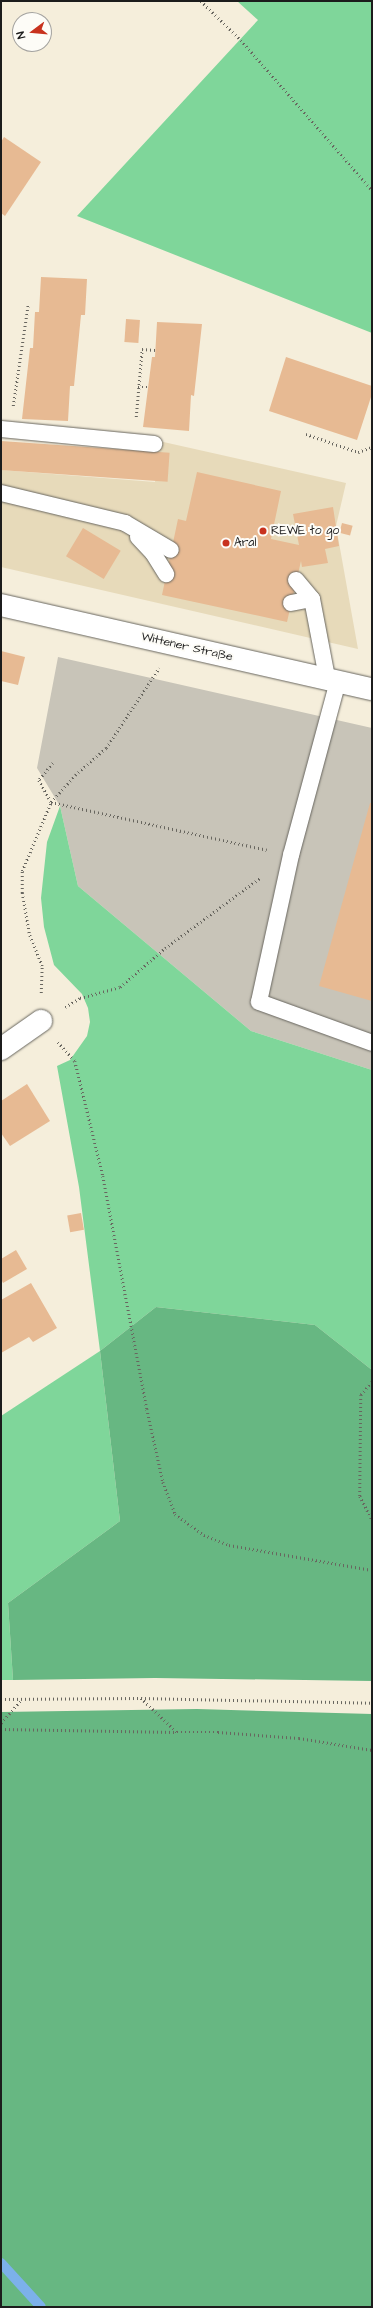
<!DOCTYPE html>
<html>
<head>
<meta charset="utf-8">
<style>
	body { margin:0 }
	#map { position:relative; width:373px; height:2308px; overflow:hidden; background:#f5eedb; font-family:"Architects Daughter",sans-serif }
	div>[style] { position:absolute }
	.built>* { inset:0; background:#e7daba }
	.industrial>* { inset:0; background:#c8c4b8 }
	.green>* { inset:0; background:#7fd69a }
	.forest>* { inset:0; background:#67b782 }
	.stream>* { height:10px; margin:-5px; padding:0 5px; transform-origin:5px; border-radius:5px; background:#7cb1ea }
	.building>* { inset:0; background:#e7ba93; transform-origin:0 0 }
	.path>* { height:2.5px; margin-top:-1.25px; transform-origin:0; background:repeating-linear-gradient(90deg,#68665f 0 1px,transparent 0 4px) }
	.roads { filter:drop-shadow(0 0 1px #68665f) drop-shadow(0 0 1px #68665f) }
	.lane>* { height:16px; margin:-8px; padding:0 8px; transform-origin:8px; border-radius:8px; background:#fff }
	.street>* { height:22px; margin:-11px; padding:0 11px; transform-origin:11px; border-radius:11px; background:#fff }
	.secondary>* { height:22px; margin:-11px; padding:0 11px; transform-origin:11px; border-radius:11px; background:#fff }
	.dots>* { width:11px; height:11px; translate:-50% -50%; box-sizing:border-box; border:2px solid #fdfcf7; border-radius:50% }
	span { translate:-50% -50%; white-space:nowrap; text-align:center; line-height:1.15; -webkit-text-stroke:4px #fdfcf7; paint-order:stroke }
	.poi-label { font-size:12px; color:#1c1c1c }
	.left { translate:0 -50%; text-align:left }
	.street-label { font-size:12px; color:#1c1c1c }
	.frame { position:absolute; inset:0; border:2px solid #1c1c1c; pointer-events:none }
	.north { position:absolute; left:12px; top:12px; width:40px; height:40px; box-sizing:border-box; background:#fdfcf7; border:1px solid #a3a29f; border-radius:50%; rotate:254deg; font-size:11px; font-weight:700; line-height:16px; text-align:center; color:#1c1c1c }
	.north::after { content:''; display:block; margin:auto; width:14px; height:18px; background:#c8321e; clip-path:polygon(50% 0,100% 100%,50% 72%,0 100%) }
</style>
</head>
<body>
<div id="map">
	<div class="built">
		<i style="clip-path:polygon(159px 441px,346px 483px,336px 526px,358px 649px,1px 567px,1px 470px,155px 482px)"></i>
	</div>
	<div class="industrial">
		<i style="clip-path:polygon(58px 657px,372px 728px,372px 1070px,251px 1031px,78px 886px,60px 806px,37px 768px)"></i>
	</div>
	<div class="green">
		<i style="clip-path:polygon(237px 1px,372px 1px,372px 333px,77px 216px,258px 20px)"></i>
		<i style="clip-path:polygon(60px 806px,78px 886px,251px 1031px,372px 1070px,372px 1370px,315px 1325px,156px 1307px,100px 1351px,120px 1521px,8px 1603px,13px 1680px,1px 1680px,1px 1416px,100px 1351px,79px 1187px,57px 1066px,70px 1060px,87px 1036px,90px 1022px,88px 1008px,82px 994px,54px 965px,44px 927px,41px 898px,47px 842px)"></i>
	</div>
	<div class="forest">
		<i style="clip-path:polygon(156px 1307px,315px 1325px,372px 1370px,372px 1681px,155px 1678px,13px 1680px,8px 1603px,120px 1521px,100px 1351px)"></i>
		<i style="clip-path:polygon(197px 1709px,372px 1714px,372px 2307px,1px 2307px,1px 1712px)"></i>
	</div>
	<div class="stream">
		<i style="left:1px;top:2263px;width:59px;rotate:47.7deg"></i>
	</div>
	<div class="building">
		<i style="clip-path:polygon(4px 137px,41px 162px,5px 216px,1px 213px,1px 142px)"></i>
		<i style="clip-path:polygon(41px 277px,87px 279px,85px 315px,81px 315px,74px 386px,70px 386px,68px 421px,22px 419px,30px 348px,33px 348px,35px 312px,39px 312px)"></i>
		<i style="left:126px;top:319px;width:14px;height:23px;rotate:4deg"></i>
		<i style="clip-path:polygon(157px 322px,202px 324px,194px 396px,191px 395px,189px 431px,143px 427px,152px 357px,155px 357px)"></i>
		<i style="clip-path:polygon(286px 357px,372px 386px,372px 394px,357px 440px,269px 411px)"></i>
		<i style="left:1px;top:441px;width:169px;height:29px;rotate:4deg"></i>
		<i style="clip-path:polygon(197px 472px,281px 491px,271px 539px,299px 545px,293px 514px,333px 507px,339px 546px,325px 549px,328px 563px,302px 567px,301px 561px,287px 622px,162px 595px,178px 519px,186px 521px)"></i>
		<i style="left:342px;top:523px;width:11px;height:10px;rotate:15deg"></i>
		<i style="left:83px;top:528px;width:44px;height:33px;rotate:31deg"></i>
		<i style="clip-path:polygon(1px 651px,25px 657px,18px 685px,1px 681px)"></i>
		<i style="clip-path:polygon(370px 803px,372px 803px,372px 1001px,319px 986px)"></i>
		<i style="clip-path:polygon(27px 1084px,50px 1121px,10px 1146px,1px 1133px,1px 1101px)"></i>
		<i style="left:81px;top:1213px;width:17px;height:14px;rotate:80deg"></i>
		<i style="clip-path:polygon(16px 1250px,27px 1269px,3px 1283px,1px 1279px,1px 1259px)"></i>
		<i style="clip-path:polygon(31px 1283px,57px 1328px,33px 1342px,29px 1337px,1px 1353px,1px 1300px)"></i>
	</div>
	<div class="path">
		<i style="left:201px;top:1px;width:56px;rotate:44.3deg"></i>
		<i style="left:241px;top:40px;width:199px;rotate:48.9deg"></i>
		<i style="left:138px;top:387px;width:11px"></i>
		<i style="left:13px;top:406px;width:103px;rotate:-81.6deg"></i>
		<i style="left:136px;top:417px;width:68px;rotate:-85deg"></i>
		<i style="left:142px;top:349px;width:13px;rotate:4deg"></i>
		<i style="left:306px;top:434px;width:55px;rotate:19.1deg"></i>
		<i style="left:358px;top:452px;width:15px;rotate:-20deg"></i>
		<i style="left:53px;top:763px;width:22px;rotate:129deg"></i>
		<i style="left:39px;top:780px;width:25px;rotate:61deg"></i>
		<i style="left:51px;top:802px;width:221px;rotate:12.5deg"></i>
		<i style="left:41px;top:993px;width:27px;rotate:-88deg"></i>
		<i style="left:42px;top:966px;width:35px;rotate:-112deg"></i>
		<i style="left:29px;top:933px;width:41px;rotate:-99.9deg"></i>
		<i style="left:22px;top:893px;width:22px;rotate:-90deg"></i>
		<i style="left:22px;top:871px;width:75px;rotate:-67.2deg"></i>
		<i style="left:51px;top:802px;width:36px;rotate:-48deg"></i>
		<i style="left:75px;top:775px;width:41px;rotate:-41.1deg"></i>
		<i style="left:106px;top:748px;width:96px;rotate:-56.5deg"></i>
		<i style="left:65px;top:1007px;width:17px;rotate:-31deg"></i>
		<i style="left:80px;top:998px;width:41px;rotate:-15.4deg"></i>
		<i style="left:120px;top:987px;width:60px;rotate:-40.9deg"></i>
		<i style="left:165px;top:948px;width:118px;rotate:-36.4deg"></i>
		<i style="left:58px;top:1042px;width:25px;rotate:48deg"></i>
		<i style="left:75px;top:1061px;width:118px;rotate:76.3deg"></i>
		<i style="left:103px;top:1176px;width:237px;rotate:79.3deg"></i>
		<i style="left:147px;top:1409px;width:75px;rotate:77.6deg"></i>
		<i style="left:163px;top:1482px;width:34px;rotate:69deg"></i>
		<i style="left:175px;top:1514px;width:36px;rotate:36deg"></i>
		<i style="left:204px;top:1535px;width:27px;rotate:22deg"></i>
		<i style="left:229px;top:1545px;width:145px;rotate:9.9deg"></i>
		<i style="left:372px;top:1382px;width:17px;rotate:130deg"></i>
		<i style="left:361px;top:1395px;width:101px;rotate:90.6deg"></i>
		<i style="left:360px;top:1496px;width:27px;rotate:63deg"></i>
		<i style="left:141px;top:1698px;width:50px;rotate:43.4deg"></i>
		<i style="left:177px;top:1732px;width:41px"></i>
		<i style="left:218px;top:1732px;width:81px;rotate:4.2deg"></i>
		<i style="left:299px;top:1738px;width:74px;rotate:9.3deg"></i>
		<i style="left:1px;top:1699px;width:140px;rotate:-0.4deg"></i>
		<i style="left:141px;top:1698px;width:231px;rotate:1.2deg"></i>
		<i style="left:1px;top:1723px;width:30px;rotate:-49deg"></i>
		<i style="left:1px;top:1729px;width:175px;rotate:1deg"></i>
	</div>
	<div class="roads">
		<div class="lane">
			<i style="left:1px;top:429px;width:154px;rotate:5.6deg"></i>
			<i style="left:1px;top:493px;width:128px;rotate:13.6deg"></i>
			<i style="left:125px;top:523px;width:53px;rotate:30.4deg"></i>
			<i style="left:138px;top:537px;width:22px;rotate:47deg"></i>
			<i style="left:153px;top:553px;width:25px;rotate:58deg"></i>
			<i style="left:296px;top:580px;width:25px;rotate:50deg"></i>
			<i style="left:312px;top:599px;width:80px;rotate:79.2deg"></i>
			<i style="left:291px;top:603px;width:21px;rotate:-11deg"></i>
			<i style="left:338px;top:681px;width:180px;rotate:105.1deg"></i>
			<i style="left:291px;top:855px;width:150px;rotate:102.3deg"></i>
			<i style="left:259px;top:1002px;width:120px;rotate:19.9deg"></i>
		</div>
		<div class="street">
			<i style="left:1px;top:1049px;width:49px;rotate:-35deg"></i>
		</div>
		<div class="secondary">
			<i style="left:1px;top:605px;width:380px;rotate:12.8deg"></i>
		</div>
	</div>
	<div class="dots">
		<i style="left:263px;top:531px;background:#c8321e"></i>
		<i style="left:226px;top:543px;background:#c8321e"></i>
	</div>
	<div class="poi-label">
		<span class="left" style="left:271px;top:531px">REWE to go</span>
		<span class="left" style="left:234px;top:543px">Aral</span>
	</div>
	<div class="street-label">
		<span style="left:187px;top:647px;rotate:13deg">Wittener Straße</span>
	</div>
	<div class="frame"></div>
	<div class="north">N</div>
</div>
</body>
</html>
